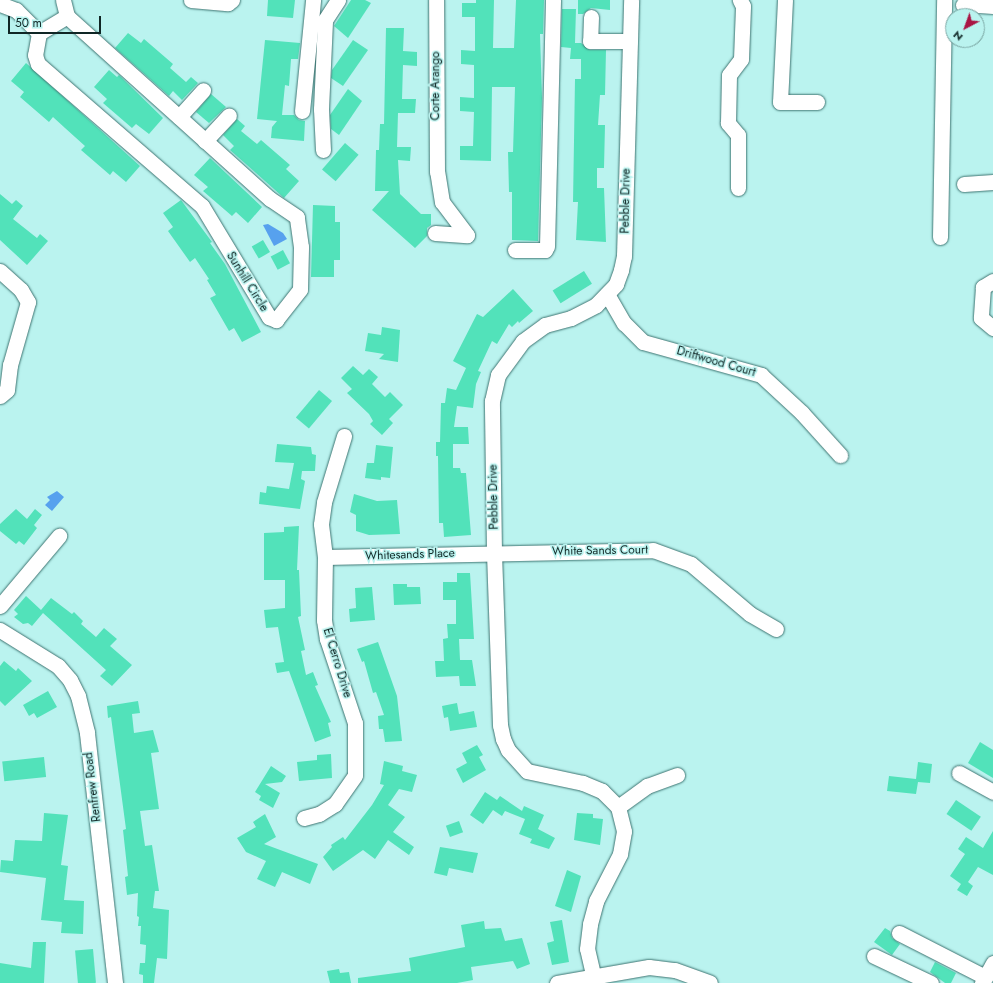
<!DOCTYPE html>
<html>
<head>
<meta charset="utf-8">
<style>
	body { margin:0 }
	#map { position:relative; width:993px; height:983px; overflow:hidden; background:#baf3ef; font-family:Jost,sans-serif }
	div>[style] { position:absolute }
	.water>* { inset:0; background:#57a1ee }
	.building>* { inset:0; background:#52e2ba; transform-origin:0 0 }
	.roads { filter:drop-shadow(0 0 1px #3e7471) drop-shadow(0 0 1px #3e7471) }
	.minor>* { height:15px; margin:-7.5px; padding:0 7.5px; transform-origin:7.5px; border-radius:7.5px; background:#fff }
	span { translate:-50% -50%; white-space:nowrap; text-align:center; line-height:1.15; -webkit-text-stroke:3px #baf3ef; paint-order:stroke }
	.street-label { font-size:12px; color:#102625 }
	.north { position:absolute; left:945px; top:8px; width:40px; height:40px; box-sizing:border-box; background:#baf3ef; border:1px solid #76a19e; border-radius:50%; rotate:221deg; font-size:11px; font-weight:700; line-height:16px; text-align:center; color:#102625 }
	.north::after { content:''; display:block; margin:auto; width:14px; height:18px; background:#a91443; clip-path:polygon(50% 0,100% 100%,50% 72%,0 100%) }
	.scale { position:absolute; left:8px; top:16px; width:93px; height:18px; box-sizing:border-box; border:2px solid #102625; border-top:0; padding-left:5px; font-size:12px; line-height:14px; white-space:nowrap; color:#102625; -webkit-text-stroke:3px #baf3ef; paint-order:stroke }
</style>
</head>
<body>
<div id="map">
	<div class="water">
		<i style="clip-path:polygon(268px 224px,283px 233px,287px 239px,274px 246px,263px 225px)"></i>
		<i style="clip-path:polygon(57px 491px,64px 497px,52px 511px,45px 505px,50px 500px,47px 497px)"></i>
	</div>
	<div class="building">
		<i style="clip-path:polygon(268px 0,295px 0,293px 18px,267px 16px)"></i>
		<i style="clip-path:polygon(351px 0,365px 0,371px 3px,348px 38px,334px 26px)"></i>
		<i style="clip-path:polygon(476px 0,494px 0,493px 48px,514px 48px,516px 0,544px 0,543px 34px,540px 34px,542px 98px,538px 241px,512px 240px,512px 192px,509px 192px,508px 152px,513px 152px,515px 87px,492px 87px,491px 161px,460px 160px,460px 146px,473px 146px,474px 112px,460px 111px,460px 97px,474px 98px,474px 65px,461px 64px,461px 50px,475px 51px,475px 17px,462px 17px,462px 3px,476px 3px)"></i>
		<i style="clip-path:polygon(578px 0,610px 0,610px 10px,591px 8px,583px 14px,578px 14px)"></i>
		<i style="clip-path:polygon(562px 9px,576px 9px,575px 43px,581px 43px,590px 50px,606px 50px,605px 95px,600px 95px,598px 125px,605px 125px,604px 168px,597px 168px,597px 188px,604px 188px,606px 242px,576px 240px,578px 202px,573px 202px,575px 79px,581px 79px,581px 59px,570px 59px,571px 48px,561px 47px)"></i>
		<i style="clip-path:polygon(386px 28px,404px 28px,403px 51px,417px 52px,417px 66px,403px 65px,402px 99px,416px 99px,415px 113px,398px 113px,397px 147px,411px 147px,410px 161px,398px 160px,400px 194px,421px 214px,431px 214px,431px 225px,427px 228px,427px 236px,415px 248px,372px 210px,389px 191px,375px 191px,376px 150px,379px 150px,380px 124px,384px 124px)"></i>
		<i style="clip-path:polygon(128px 33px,141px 43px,144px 39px,173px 64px,170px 68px,186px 82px,191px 77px,198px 83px,182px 100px,173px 91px,169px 96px,115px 48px)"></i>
		<i style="clip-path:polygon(265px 40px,300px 43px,298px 59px,291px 59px,289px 86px,285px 85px,282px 115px,294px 115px,299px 120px,305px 121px,304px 141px,271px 138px,272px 127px,277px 121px,257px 119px)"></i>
		<i style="clip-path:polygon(353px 40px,368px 50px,343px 86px,331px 78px,332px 70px)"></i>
		<i style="clip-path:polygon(26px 63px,140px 166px,126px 182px,113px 171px,110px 175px,81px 150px,85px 146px,65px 128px,53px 117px,49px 122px,20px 97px,24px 92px,11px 81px)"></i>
		<i style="clip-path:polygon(109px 70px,117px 77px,119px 75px,163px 118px,149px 134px,136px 124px,132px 128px,103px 103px,107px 99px,94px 87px)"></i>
		<i style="clip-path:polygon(348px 89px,362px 101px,339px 135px,331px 129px,330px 115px)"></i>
		<i style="clip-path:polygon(211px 94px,226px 107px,209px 123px,196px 112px)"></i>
		<i style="clip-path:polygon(237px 119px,245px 126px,241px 131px,257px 144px,261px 140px,290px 165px,286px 169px,299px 181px,284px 198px,230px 150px,234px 146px,223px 135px)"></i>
		<i style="left:345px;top:143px;width:18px;height:35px;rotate:41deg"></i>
		<i style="clip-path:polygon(210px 158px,262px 207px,248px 223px,236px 212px,232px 216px,203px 191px,208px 187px,194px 175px)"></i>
		<i style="clip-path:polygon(0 194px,12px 204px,16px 200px,23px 206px,13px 219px,37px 238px,40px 234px,48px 241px,27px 265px,0 240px)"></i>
		<i style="clip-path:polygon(181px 200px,212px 242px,210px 243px,225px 264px,261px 332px,242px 342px,234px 328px,229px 331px,210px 298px,216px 295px,207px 280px,209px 279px,195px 258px,190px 262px,168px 231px,173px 227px,163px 213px)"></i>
		<i style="clip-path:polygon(313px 205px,335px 206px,335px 222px,340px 222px,340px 260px,334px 260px,334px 277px,311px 277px)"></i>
		<i style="left:263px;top:240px;width:14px;height:13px;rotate:60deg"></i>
		<i style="left:283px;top:250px;width:15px;height:14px;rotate:62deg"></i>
		<i style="left:584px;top:271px;width:15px;height:37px;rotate:58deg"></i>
		<i style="clip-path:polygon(513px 289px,533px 311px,519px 323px,518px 321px,512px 327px,509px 324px,497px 344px,492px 341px,478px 371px,481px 372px,476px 384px,473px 408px,457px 406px,454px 427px,468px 427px,469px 444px,453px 444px,453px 468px,460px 468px,461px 473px,466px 473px,471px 535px,444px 537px,443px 523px,439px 523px,438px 456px,436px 456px,436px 442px,440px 442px,441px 403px,445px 403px,447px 388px,456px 390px,466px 368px,453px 361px,477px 314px,483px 317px)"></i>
		<i style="clip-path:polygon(382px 327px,400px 330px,398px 362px,379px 359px,384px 354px,365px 351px,368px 333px,381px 335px)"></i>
		<i style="clip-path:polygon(353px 366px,363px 375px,369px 369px,378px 377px,372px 384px,385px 397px,390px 392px,403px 405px,389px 419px,393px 423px,382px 435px,370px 424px,373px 421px,369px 414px,347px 393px,352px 389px,341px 378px)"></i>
		<i style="left:319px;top:390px;width:17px;height:36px;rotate:40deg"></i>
		<i style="clip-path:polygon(277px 444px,311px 447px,312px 454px,316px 455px,315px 471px,302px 471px,301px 479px,305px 481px,300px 509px,259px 504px,260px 492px,266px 493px,267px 486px,289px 489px,294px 463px,275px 462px)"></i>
		<i style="clip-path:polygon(376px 445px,393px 447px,390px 478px,381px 477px,381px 480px,365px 478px,367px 463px,374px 463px)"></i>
		<i style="clip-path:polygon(354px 494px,377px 501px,397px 500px,400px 534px,369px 535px,356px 531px,356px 515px,350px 512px)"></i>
		<i style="clip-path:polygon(16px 509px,27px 519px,35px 509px,42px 515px,34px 525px,37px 528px,24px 545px,19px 541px,16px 544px,0 531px,0 524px)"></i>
		<i style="clip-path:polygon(299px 526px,297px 570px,299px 570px,301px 616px,298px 617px,305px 650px,301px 651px,306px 675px,313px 672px,318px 685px,315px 686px,331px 722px,328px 723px,331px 736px,315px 742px,289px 671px,277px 673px,275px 663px,284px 662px,278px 627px,266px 628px,264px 610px,285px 608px,285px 580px,264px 580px,264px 533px,284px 532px,284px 527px)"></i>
		<i style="clip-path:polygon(457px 573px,470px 573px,474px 639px,459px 639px,460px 660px,472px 660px,476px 686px,460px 686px,459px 676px,436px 677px,435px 661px,444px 661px,443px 639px,448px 638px,447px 624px,456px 624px,456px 600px,443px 600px,443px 582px,457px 582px)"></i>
		<i style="clip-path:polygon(393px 584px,407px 584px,407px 587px,420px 587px,421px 604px,394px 605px)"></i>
		<i style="clip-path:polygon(372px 587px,375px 620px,350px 622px,349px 609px,356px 608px,355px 588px)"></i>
		<i style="clip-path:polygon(26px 596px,41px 610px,51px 598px,72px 614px,74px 612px,83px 621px,81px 624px,96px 637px,104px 628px,117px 639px,110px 646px,132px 665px,112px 686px,100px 676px,106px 670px,43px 613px,32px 626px,28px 623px,23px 624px,14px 617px,18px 614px,14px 610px)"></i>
		<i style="clip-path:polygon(378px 642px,397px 696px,402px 741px,385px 742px,383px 729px,379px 729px,378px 716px,384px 715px,376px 692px,373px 693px,364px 661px,362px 662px,357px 649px)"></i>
		<i style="clip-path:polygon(4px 661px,16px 671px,18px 668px,32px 681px,5px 706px,0 701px,0 666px)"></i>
		<i style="clip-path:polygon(48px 691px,57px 707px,37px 718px,34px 713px,29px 716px,23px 705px)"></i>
		<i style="clip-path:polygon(138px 701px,140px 713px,132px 714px,134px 733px,153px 730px,159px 752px,151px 753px,159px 809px,140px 811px,145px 846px,152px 845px,159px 891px,155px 891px,153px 908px,169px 910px,167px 959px,157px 958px,154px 983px,143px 983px,143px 975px,139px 974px,140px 963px,145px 963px,146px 945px,140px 944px,141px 926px,138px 926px,139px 917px,137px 916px,138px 893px,127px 895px,125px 877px,128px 876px,123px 830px,126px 829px,111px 717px,108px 718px,107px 706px)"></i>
		<i style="clip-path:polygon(457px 703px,459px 714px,474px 711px,477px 727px,450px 731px,448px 717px,444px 718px,442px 706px)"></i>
		<i style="clip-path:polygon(980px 742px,993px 750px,993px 778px,968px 763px)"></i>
		<i style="clip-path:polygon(477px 745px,483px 755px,479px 757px,486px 770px,463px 783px,456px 769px,467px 763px,462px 753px)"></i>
		<i style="clip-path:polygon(331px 754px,332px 778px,299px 781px,297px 762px,317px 760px,317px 755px)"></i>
		<i style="left:44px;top:757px;width:20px;height:42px;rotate:84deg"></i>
		<i style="clip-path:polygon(384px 761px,403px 766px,402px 771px,417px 775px,412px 792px,399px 789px,388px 805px,405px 817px,393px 832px,414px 847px,409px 855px,388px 840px,375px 859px,363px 850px,333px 871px,323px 857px,332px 847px,331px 845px,343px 837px,345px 840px,372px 805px,384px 785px,380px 784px)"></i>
		<i style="clip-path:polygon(918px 762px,932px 764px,930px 783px,918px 782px,916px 794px,887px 791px,889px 776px,916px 779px)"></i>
		<i style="clip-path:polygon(271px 766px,286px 776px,282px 782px,265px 784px,280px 793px,273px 808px,259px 800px,261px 796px,255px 792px)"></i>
		<i style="clip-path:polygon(485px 792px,497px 800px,500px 796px,522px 811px,524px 806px,544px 815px,538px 829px,555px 838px,549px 849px,530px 843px,532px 839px,519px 834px,525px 819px,505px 811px,502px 816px,493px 810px,483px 824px,470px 815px)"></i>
		<i style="left:956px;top:800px;width:30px;height:17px;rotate:34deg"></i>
		<i style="clip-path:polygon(44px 813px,68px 815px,61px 865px,68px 866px,64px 900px,84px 901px,83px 934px,61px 933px,62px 922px,41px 920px,46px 878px,0 872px,1px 860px,13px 861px,15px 840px,42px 841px)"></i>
		<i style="clip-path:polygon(577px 813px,593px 814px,593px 818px,603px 819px,600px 845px,574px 840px)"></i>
		<i style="clip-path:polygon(265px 814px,276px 837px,264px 844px,318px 864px,310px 884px,282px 872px,275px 887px,257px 879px,266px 861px,246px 852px,237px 838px,256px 827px,253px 822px)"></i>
		<i style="left:459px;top:821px;width:12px;height:14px;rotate:70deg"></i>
		<i style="clip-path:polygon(993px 831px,993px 875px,978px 867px,968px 882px,973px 886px,967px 896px,957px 890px,961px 884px,950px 876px,965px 854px,958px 849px,966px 837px,983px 848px)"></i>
		<i style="clip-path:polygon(440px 847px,478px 853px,473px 873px,449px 868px,447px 876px,434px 873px)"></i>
		<i style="clip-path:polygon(567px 870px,581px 876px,571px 912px,555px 906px)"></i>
		<i style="clip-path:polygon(562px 920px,569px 962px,552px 965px,547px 943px,554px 941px,550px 922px)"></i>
		<i style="clip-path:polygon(484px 921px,485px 929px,501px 928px,505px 941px,522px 938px,530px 964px,517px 969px,513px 961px,471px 967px,473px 980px,457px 983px,358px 983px,358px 978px,411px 971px,409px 958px,465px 947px,461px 925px)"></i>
		<i style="clip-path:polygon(885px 928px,890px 931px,892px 938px,900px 944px,892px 955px,874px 942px)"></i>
		<i style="clip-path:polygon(33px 942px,46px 942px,44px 983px,0 983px,0 963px,31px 968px)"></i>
		<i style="left:93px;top:949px;width:34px;height:18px;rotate:85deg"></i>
		<i style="clip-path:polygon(935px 962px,956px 973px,951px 983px,945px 983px,930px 972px)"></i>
		<i style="clip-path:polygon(339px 969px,340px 973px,349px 972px,351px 983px,330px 983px,327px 971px)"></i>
	</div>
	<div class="roads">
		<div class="minor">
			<i style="left:191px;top:0;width:37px;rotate:5deg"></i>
			<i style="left:228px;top:3px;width:5px;rotate:-37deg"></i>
			<i style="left:785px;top:0;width:102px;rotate:92.8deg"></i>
			<i style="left:780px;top:102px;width:37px"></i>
			<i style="left:979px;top:0;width:5px;rotate:90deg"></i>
			<i style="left:979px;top:5px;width:14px;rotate:4deg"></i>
			<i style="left:0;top:4px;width:17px;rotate:21deg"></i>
			<i style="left:16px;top:10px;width:33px;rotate:45deg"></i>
			<i style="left:963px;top:5px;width:16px"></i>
			<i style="left:591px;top:17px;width:24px;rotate:92deg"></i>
			<i style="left:590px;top:41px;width:40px"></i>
			<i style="left:39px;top:33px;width:22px;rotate:100deg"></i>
			<i style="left:35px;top:55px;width:9px;rotate:72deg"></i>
			<i style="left:38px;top:64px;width:217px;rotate:40.9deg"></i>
			<i style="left:202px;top:206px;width:130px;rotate:58.9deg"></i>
			<i style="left:269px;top:317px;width:8px;rotate:23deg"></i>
			<i style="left:276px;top:320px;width:39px;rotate:-52deg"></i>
			<i style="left:300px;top:289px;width:42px;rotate:-88.6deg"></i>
			<i style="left:301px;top:247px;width:30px;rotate:-98deg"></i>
			<i style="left:297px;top:217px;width:32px;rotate:-146deg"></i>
			<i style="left:270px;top:199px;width:273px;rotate:-138deg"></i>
			<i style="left:67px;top:16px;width:16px;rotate:-104deg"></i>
			<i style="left:39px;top:33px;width:33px;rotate:-31deg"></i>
			<i style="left:302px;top:111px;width:112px;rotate:-84.3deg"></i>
			<i style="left:179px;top:117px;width:36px;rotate:-48deg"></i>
			<i style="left:205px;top:141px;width:35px;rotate:-47deg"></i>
			<i style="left:323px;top:150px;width:41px;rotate:-92.8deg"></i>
			<i style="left:321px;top:109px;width:89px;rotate:-87.4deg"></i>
			<i style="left:325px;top:20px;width:24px;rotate:-57deg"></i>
			<i style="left:964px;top:184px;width:29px;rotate:-4deg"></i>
			<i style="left:738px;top:188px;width:53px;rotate:-90deg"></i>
			<i style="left:738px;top:135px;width:16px;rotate:-130deg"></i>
			<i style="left:728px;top:123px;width:48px;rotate:-88.8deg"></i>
			<i style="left:729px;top:75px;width:20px;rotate:-53deg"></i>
			<i style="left:741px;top:59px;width:53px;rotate:-87.8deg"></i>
			<i style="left:743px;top:6px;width:7px;rotate:-117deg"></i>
			<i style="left:435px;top:233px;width:32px;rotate:4deg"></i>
			<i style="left:467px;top:235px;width:41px;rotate:-127.1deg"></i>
			<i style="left:442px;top:202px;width:30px;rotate:-99deg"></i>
			<i style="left:437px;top:172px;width:172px;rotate:-90.3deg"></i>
			<i style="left:940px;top:237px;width:237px;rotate:-89deg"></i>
			<i style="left:515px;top:250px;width:30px"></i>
			<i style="left:545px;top:250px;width:4px;rotate:-63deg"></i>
			<i style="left:547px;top:246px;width:246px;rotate:-88.6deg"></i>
			<i style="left:0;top:271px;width:28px;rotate:42deg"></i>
			<i style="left:21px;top:290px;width:14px;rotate:60deg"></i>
			<i style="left:28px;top:302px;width:66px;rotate:105.9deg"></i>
			<i style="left:10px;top:365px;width:25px;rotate:97deg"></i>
			<i style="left:7px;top:390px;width:9px;rotate:139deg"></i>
			<i style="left:993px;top:281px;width:12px;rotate:149deg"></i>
			<i style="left:983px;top:287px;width:31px;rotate:94deg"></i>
			<i style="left:981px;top:318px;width:16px;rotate:40deg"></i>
			<i style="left:607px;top:294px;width:34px;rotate:60deg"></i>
			<i style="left:624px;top:323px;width:27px;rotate:45deg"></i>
			<i style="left:643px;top:342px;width:123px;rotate:15.6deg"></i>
			<i style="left:761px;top:375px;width:56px;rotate:42.8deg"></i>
			<i style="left:802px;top:413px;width:57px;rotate:47.9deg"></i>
			<i style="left:325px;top:557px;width:328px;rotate:-1.2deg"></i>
			<i style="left:653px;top:550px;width:40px;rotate:20.2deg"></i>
			<i style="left:691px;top:564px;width:77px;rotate:40.3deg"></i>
			<i style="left:750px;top:614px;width:30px;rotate:30deg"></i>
			<i style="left:0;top:606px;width:92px;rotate:-49.9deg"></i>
			<i style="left:0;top:630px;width:68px;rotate:31.8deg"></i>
			<i style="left:58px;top:666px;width:18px;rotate:49deg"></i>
			<i style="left:70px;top:680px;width:18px;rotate:63deg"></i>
			<i style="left:78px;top:696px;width:38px;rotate:76deg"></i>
			<i style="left:87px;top:733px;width:252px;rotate:83.6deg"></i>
			<i style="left:959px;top:773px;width:39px;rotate:29deg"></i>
			<i style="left:618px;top:807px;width:36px;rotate:-36deg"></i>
			<i style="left:647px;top:786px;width:32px;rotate:-20deg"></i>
			<i style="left:304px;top:818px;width:16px;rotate:-15deg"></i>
			<i style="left:319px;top:814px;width:19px;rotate:-32deg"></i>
			<i style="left:335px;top:804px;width:35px;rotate:-55deg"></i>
			<i style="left:355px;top:775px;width:52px;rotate:-90deg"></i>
			<i style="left:355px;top:723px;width:89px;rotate:-108.4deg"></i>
			<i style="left:327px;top:639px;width:19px;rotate:-99deg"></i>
			<i style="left:324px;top:620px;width:63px;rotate:-89.1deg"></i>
			<i style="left:325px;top:557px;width:33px;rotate:-97deg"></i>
			<i style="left:321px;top:524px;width:22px;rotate:-82deg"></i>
			<i style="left:324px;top:502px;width:69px;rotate:-73.1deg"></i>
			<i style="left:899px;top:933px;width:97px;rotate:27.1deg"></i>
			<i style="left:874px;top:956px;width:63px;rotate:25.3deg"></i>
			<i style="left:557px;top:983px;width:93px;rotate:-9.9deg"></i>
			<i style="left:649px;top:967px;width:26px;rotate:7deg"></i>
			<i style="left:675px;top:970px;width:37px;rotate:20deg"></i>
			<i style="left:595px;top:983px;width:35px;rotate:-103deg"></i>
			<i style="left:587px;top:949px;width:25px;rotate:-83deg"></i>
			<i style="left:590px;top:924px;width:24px;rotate:-75deg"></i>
			<i style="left:596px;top:901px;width:53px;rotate:-62.9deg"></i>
			<i style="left:620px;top:854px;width:23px;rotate:-80deg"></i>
			<i style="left:624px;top:831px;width:25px;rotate:-104deg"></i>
			<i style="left:618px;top:807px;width:23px;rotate:-135deg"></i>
			<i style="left:602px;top:791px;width:21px;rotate:-157deg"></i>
			<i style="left:583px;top:783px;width:57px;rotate:-167.9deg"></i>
			<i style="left:527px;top:771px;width:28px;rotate:-132deg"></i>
			<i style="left:508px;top:750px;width:12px;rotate:-114deg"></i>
			<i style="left:503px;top:739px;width:14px;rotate:-102deg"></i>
			<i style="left:500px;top:725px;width:173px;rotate:-92deg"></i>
			<i style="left:494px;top:552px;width:151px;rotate:-90.8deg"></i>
			<i style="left:492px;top:401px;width:27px;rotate:-77deg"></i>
			<i style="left:498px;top:375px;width:42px;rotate:-53.7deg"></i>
			<i style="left:523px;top:341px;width:27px;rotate:-36deg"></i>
			<i style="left:545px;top:325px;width:27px;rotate:-15deg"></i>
			<i style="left:571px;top:318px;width:28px;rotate:-27deg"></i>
			<i style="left:596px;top:305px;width:29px;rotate:-46deg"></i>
			<i style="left:616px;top:284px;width:15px;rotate:-70deg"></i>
			<i style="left:621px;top:270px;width:14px;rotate:-78deg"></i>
			<i style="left:624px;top:256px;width:256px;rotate:-88.4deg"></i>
			<i style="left:982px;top:983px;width:23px;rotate:-61deg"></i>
		</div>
	</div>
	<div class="street-label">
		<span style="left:436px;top:86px;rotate:-90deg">Corte Arango</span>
		<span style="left:626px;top:201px;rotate:-89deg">Pebble Drive</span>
		<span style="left:247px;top:282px;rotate:58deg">Sunhill Circle</span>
		<span style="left:716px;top:362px;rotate:16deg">Driftwood Court</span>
		<span style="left:494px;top:497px;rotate:-91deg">Pebble Drive</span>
		<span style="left:600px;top:551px;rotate:-1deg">White Sands Court</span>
		<span style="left:410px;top:555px;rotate:-2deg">Whitesands Place</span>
		<span style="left:337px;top:663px;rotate:73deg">El Cerro Drive</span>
		<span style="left:93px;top:787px;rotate:-97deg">Renfrew Road</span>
	</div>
	<div class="north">N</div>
	<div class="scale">50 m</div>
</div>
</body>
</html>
